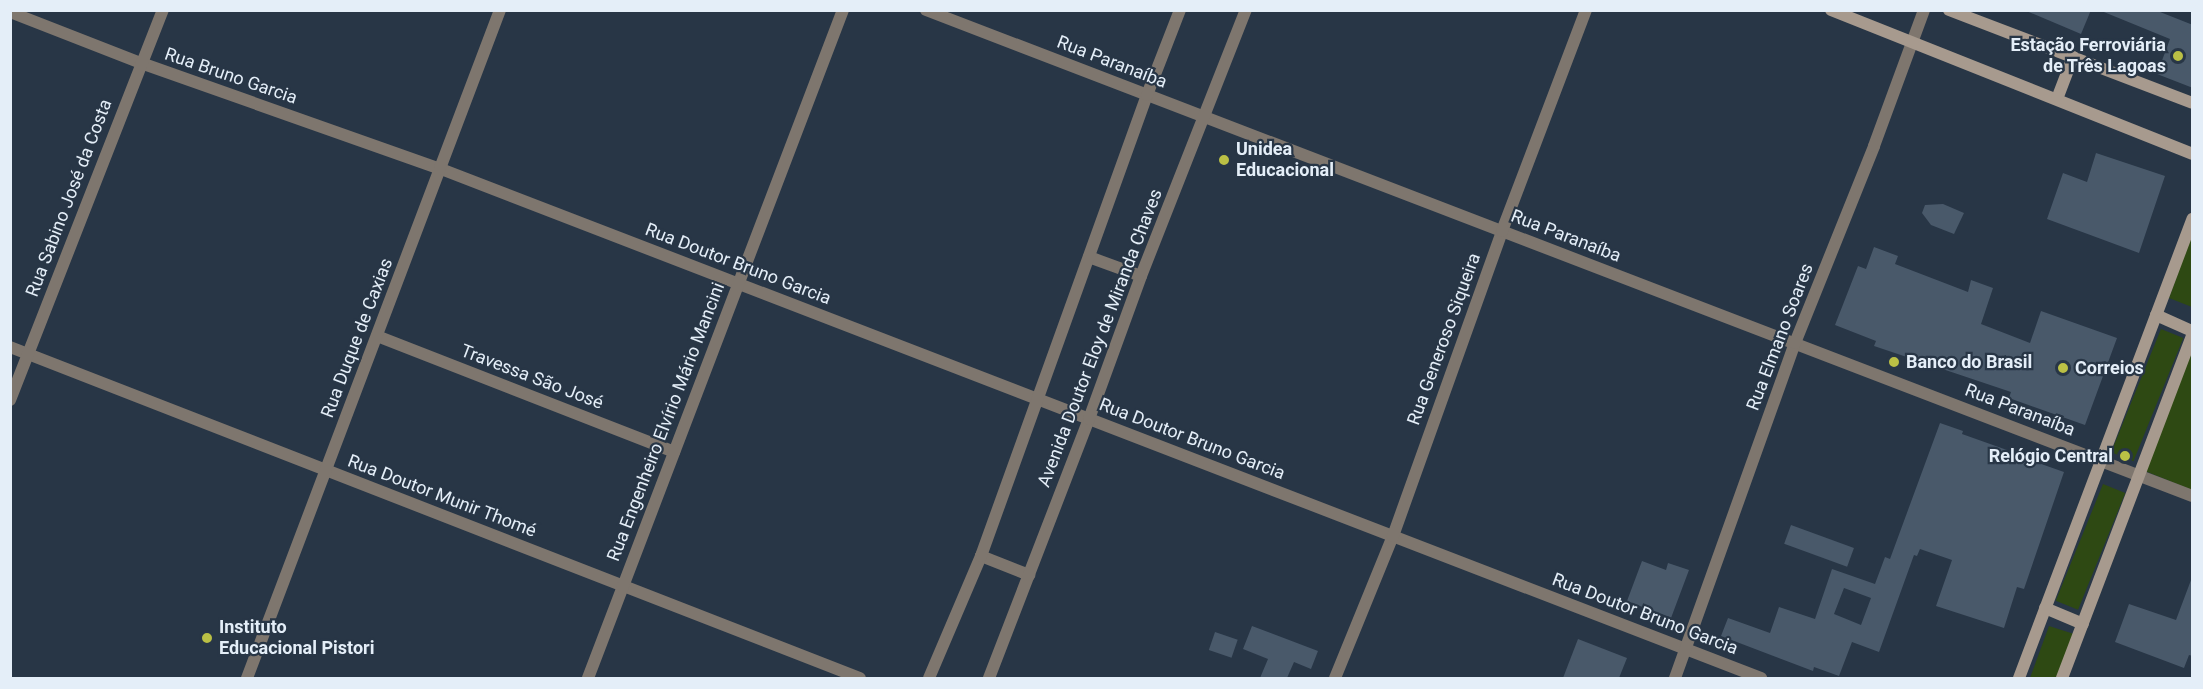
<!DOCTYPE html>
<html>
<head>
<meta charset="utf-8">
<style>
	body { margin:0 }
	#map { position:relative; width:2203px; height:689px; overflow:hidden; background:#283646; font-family:Roboto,sans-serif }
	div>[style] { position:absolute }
	.green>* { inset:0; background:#2e4913; transform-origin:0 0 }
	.building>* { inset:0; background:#49596a; transform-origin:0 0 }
	.minor>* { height:12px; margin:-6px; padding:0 6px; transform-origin:6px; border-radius:6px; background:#7e766e }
	.tertiary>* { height:12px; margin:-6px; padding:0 6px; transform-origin:6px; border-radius:6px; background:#7e766e }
	.secondary>* { height:12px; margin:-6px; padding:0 6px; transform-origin:6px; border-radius:6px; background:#a79a8e }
	.dots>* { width:16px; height:16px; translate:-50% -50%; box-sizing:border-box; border:3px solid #283646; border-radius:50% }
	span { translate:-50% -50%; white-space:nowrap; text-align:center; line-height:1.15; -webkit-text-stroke:4.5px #283646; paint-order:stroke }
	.poi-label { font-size:18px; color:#e4eef8; font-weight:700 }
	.right { translate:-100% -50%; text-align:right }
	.left { translate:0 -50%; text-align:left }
	.street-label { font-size:18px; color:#e4eef8 }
	.frame { position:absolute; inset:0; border:12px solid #e4eef8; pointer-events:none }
</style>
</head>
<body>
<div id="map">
	<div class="green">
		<i style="clip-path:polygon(2192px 234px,2192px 307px,2169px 298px)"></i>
		<i style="left:2161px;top:329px;width:24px;height:133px;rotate:22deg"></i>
		<i style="clip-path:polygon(2192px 333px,2192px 490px,2140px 469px)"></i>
		<i style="left:2103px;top:484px;width:24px;height:126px;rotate:22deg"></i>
		<i style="clip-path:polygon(2049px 626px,2074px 634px,2057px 678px,2030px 678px)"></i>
	</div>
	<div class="building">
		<i style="clip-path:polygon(2024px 10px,2091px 10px,2081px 34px)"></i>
		<i style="clip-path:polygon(2099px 10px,2155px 10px,2193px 25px,2193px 88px,2157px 74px,2170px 39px)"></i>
		<i style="clip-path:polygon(2096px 153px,2165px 176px,2139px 253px,2047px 219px,2063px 173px,2087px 182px)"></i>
		<i style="clip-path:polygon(1943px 204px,1964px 213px,1954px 234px,1931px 225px,1922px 213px,1925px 205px)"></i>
		<i style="clip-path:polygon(1874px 247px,1898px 256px,1895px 264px,1968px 292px,1971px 280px,1993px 288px,1981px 324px,2030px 343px,2041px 311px,2117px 338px,2085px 425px,2009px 398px,2011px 392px,1874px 346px,1876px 341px,1835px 325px,1858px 266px,1866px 269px)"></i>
		<i style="clip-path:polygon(evenodd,1940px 423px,1963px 431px,1962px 434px,2007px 450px,2007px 452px,2064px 472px,2024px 589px,2017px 587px,2004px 628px,1936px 606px,1952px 560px,1920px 549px,1917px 556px,1914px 555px,1879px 652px,1852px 642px,1839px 676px,1814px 667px,1813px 671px,1721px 636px,1728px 618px,1770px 633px,1779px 607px,1815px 619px,1832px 569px,1875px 584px,1885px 557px,1890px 559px,1940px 423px,1844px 588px,1871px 598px,1861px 625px,1834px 614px,1844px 588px)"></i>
		<i style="left:1791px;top:525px;width:67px;height:20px;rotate:20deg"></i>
		<i style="clip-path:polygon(1642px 561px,1666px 570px,1668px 563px,1689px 570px,1671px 618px,1627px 601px)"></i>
		<i style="clip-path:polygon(2191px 580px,2193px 656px,2189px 655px,2184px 668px,2115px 642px,2129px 604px,2176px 620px)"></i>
		<i style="clip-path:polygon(1252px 626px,1318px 651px,1311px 669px,1294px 662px,1287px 678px,1260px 678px,1268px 659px,1243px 649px)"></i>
		<i style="left:1215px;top:632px;width:24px;height:19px;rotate:19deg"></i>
		<i style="clip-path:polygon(1578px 639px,1627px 658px,1619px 678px,1563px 678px)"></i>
	</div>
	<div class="minor">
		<i style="left:926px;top:10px;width:1356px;rotate:21deg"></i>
		<i style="left:10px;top:12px;width:141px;rotate:21.3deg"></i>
		<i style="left:141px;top:63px;width:318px;rotate:19.5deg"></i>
		<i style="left:441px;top:169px;width:1415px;rotate:21.09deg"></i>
		<i style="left:377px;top:336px;width:319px;rotate:21.3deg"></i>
		<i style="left:10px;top:347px;width:912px;rotate:21.28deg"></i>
		<i style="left:10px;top:400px;width:419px;rotate:-68.6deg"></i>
		<i style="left:247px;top:678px;width:714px;rotate:-69.26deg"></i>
		<i style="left:588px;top:678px;width:715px;rotate:-69.11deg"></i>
		<i style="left:1335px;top:678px;width:153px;rotate:-67.8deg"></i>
		<i style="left:1393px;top:536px;width:324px;rotate:-70.3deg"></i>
		<i style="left:1502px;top:231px;width:236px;rotate:-69.2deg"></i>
		<i style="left:1675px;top:678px;width:356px;rotate:-70.3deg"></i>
		<i style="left:1795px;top:343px;width:212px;rotate:-68.1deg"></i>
		<i style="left:1874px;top:146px;width:145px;rotate:-69.8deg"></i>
	</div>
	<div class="tertiary">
		<i style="left:1089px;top:257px;width:55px;rotate:20.1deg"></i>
		<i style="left:981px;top:556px;width:52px;rotate:21.6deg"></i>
		<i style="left:929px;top:678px;width:133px;rotate:-66.9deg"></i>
		<i style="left:981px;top:556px;width:490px;rotate:-70.2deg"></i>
		<i style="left:1147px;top:95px;width:91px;rotate:-68.8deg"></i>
		<i style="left:989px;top:678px;width:278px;rotate:-68.9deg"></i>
		<i style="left:1089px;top:419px;width:152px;rotate:-70deg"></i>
		<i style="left:1141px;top:276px;width:286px;rotate:-68.5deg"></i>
	</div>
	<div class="secondary">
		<i style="left:1831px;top:10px;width:389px;rotate:21.7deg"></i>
		<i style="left:1949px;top:10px;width:260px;rotate:20.9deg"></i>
		<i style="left:2057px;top:99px;width:45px;rotate:-69.1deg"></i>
		<i style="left:2156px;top:315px;width:39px;rotate:24deg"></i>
		<i style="left:2045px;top:608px;width:41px;rotate:22.8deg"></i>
		<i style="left:2019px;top:678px;width:491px;rotate:-69.3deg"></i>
		<i style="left:2062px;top:678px;width:367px;rotate:-69.2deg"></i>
	</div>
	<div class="dots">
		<i style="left:2178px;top:56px;background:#bbc045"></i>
		<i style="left:1224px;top:160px;background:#bbc045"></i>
		<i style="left:1894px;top:362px;background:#bbc045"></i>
		<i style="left:2063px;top:368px;background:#bbc045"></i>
		<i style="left:2125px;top:456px;background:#bbc045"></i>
		<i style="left:207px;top:638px;background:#bbc045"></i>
	</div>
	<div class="poi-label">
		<span class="right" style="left:2166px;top:56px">Estação Ferroviária<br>de Três Lagoas</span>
		<span class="left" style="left:1236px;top:160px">Unidea<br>Educacional</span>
		<span class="left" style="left:1906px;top:362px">Banco do Brasil</span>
		<span class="left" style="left:2075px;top:368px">Correios</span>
		<span class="right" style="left:2113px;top:456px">Relógio Central</span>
		<span class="left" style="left:219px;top:638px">Instituto<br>Educacional Pistori</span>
	</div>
	<div class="street-label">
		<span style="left:1112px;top:62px;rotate:21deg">Rua Paranaíba</span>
		<span style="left:231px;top:76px;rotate:19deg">Rua Bruno Garcia</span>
		<span style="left:69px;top:198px;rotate:-69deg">Rua Sabino José da Costa</span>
		<span style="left:1566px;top:236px;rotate:21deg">Rua Paranaíba</span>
		<span style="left:738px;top:264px;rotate:21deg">Rua Doutor Bruno Garcia</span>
		<span style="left:1780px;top:337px;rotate:-69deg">Rua Elmano Soares</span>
		<span style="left:357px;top:338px;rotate:-69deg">Rua Duque de Caxias</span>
		<span style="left:1100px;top:338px;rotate:-69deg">Avenida Doutor Eloy de Miranda Chaves</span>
		<span style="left:1444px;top:339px;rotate:-70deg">Rua Generoso Siqueira</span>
		<span style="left:532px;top:377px;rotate:21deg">Travessa São José</span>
		<span style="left:2020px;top:410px;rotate:21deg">Rua Paranaíba</span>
		<span style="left:666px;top:422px;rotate:-69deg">Rua Engenheiro Elvírio Mário Mancini</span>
		<span style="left:1192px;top:439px;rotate:21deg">Rua Doutor Bruno Garcia</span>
		<span style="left:442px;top:496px;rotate:21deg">Rua Doutor Munir Thomé</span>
		<span style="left:1645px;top:614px;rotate:21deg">Rua Doutor Bruno Garcia</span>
	</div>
	<div class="frame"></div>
</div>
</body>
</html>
